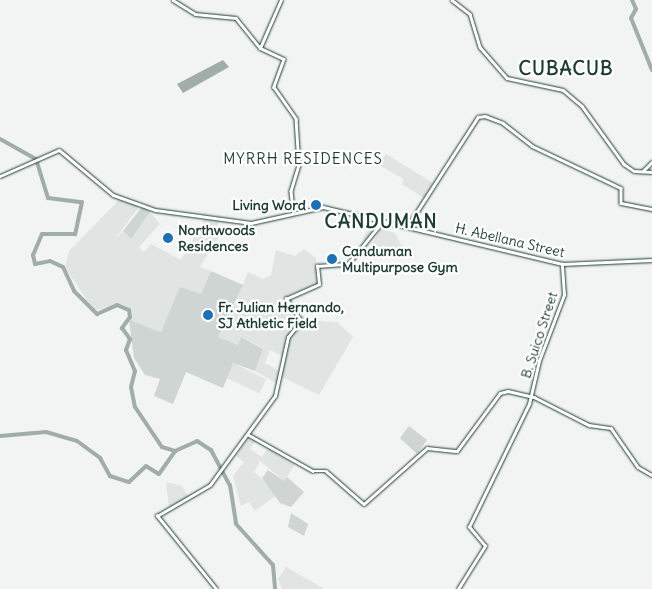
<!DOCTYPE html>
<html>
<head>
<meta charset="utf-8">
<style>
	body { margin:0 }
	#map { position:relative; width:652px; height:589px; overflow:hidden; background:#f2f3f3; font-family:Delius,sans-serif }
	div>[style] { position:absolute }
	.built>* { inset:0; background:#e0e4e3; transform-origin:0 0 }
	.green>* { inset:0; background:#ced5d3 }
	.water>* { inset:0; background:#a1adaa }
	.river>* { height:4px; margin:-2px; padding:0 2px; transform-origin:2px; border-radius:2px; background:#a1adaa }
	.roads { filter:drop-shadow(0 0 1px #1f3d34) drop-shadow(0 0 1px #1f3d34) }
	.tertiary>* { height:2.5px; margin:-1.25px; padding:0 1.25px; transform-origin:1.25px; border-radius:1.25px; background:#fff }
	.secondary>* { height:3px; margin:-1.5px; padding:0 1.5px; transform-origin:1.5px; border-radius:1.5px; background:#fff }
	.dots>* { width:14px; height:14px; translate:-50% -50%; box-sizing:border-box; border:2px solid #fff; border-radius:50% }
	span { translate:-50% -50%; white-space:nowrap; text-align:center; line-height:1.15; -webkit-text-stroke:4.5px #fff; paint-order:stroke }
	.poi-label { font-size:14px; color:#1f3d34; font-weight:700 }
	.right { translate:-100% -50%; text-align:right }
	.left { translate:0 -50%; text-align:left }
	.street-label { font-size:14px; color:#1f3d34 }
	.neighbourhood-label { font-size:15px; color:#1f3d34; letter-spacing:1px }
	.district-label { font-size:19px; color:#1f3d34; font-weight:700; letter-spacing:1px }
</style>
</head>
<body>
<div id="map">
	<div class="built">
		<i style="clip-path:polygon(386px 154px,433px 183px,424px 198px,402px 184px,404px 179px,379px 165px)"></i>
		<i style="clip-path:polygon(120px 199px,139px 207px,116px 238px,123px 231px,131px 239px,150px 212px,160px 224px,139px 247px,144px 252px,151px 244px,181px 260px,205px 219px,219px 221px,216px 229px,222px 232px,200px 267px,211px 271px,201px 294px,234px 306px,248px 272px,263px 279px,271px 275px,276px 250px,295px 256px,304px 249px,316px 258px,317px 284px,280px 299px,300px 321px,287px 337px,283px 356px,270px 350px,265px 363px,280px 371px,278px 384px,255px 371px,263px 348px,241px 337px,238px 345px,217px 337px,161px 332px,129px 320px,132px 313px,118px 304px,94px 311px,65px 267px,69px 251px)"></i>
		<i style="clip-path:polygon(357px 217px,381px 223px,366px 244px,363px 238px,368px 230px,355px 227px)"></i>
		<i style="clip-path:polygon(381px 229px,395px 233px,402px 246px,380px 258px,372px 244px)"></i>
		<i style="clip-path:polygon(304px 320px,337px 322px,353px 337px,319px 395px,282px 377px,289px 338px)"></i>
		<i style="left:233px;top:363px;width:37px;height:16px;rotate:26deg"></i>
		<i style="clip-path:polygon(249px 437px,256px 440px,250px 449px,262px 457px,268px 448px,295px 464px,284px 481px,260px 461px,254px 472px,278px 494px,255px 511px,249px 502px,241px 506px,233px 476px,244px 462px,236px 456px)"></i>
		<i style="clip-path:polygon(166px 482px,182px 486px,189px 498px,169px 508px)"></i>
		<i style="clip-path:polygon(286px 567px,314px 583px,324px 589px,282px 589px,278px 579px)"></i>
	</div>
	<div class="green">
		<i style="clip-path:polygon(142px 207px,150px 212px,131px 239px,123px 231px)"></i>
		<i style="clip-path:polygon(211px 271px,243px 285px,218px 337px,238px 345px,241px 337px,263px 349px,255px 371px,233px 363px,223px 388px,186px 372px,173px 404px,154px 396px,160px 379px,145px 375px,134px 358px,129px 320px,161px 332px,180px 287px,201px 294px)"></i>
		<i style="clip-path:polygon(409px 426px,427px 440px,417px 454px,400px 438px)"></i>
		<i style="clip-path:polygon(268px 470px,284px 481px,287px 477px,304px 492px,291px 507px,280px 503px,262px 478px)"></i>
		<i style="clip-path:polygon(291px 513px,308px 524px,304px 536px,288px 527px)"></i>
	</div>
	<div class="water">
		<i style="clip-path:polygon(223px 60px,229px 67px,183px 93px,177px 84px)"></i>
	</div>
	<div class="river">
		<i style="left:632px;top:0;width:10px;rotate:66deg"></i>
		<i style="left:636px;top:9px;width:10px;rotate:119deg"></i>
		<i style="left:631px;top:18px;width:56px;rotate:68deg"></i>
		<i style="left:0;top:139px;width:41px;rotate:29.1deg"></i>
		<i style="left:36px;top:159px;width:41px;rotate:72.9deg"></i>
		<i style="left:48px;top:198px;width:34px;rotate:7deg"></i>
		<i style="left:82px;top:202px;width:33px;rotate:102deg"></i>
		<i style="left:75px;top:234px;width:33px;rotate:180deg"></i>
		<i style="left:42px;top:234px;width:23px;rotate:113deg"></i>
		<i style="left:33px;top:255px;width:9px;rotate:77deg"></i>
		<i style="left:35px;top:264px;width:15px;rotate:-11deg"></i>
		<i style="left:50px;top:261px;width:14px;rotate:25deg"></i>
		<i style="left:63px;top:267px;width:26px;rotate:65deg"></i>
		<i style="left:74px;top:291px;width:33px;rotate:45deg"></i>
		<i style="left:97px;top:314px;width:22px;rotate:-24deg"></i>
		<i style="left:117px;top:305px;width:13px;rotate:23deg"></i>
		<i style="left:129px;top:310px;width:7px;rotate:82deg"></i>
		<i style="left:130px;top:317px;width:14px;rotate:126deg"></i>
		<i style="left:122px;top:328px;width:14px;rotate:54deg"></i>
		<i style="left:130px;top:339px;width:12px;rotate:110deg"></i>
		<i style="left:126px;top:350px;width:23px;rotate:67deg"></i>
		<i style="left:135px;top:371px;width:16px;rotate:104deg"></i>
		<i style="left:131px;top:387px;width:20px;rotate:79deg"></i>
		<i style="left:135px;top:407px;width:48px;rotate:56deg"></i>
		<i style="left:162px;top:447px;width:14px;rotate:17deg"></i>
		<i style="left:175px;top:451px;width:24px;rotate:-24deg"></i>
		<i style="left:197px;top:441px;width:17px;rotate:33deg"></i>
		<i style="left:211px;top:450px;width:40px;rotate:62deg"></i>
		<i style="left:230px;top:485px;width:39px;rotate:81deg"></i>
		<i style="left:236px;top:524px;width:55px;rotate:47.9deg"></i>
		<i style="left:273px;top:565px;width:24px;rotate:85deg"></i>
		<i style="left:0;top:436px;width:46px;rotate:-5deg"></i>
		<i style="left:46px;top:432px;width:32px;rotate:16deg"></i>
		<i style="left:77px;top:441px;width:29px;rotate:36deg"></i>
		<i style="left:100px;top:458px;width:21px;rotate:61deg"></i>
		<i style="left:110px;top:476px;width:20px;rotate:18deg"></i>
		<i style="left:129px;top:482px;width:23px;rotate:-43deg"></i>
		<i style="left:146px;top:466px;width:15px;rotate:32deg"></i>
		<i style="left:159px;top:474px;width:28px;rotate:-55deg"></i>
	</div>
	<div class="roads">
		<div class="tertiary">
			<i style="left:173px;top:0;width:26px;rotate:32deg"></i>
			<i style="left:195px;top:14px;width:41px;rotate:5.6deg"></i>
			<i style="left:236px;top:18px;width:38px;rotate:51deg"></i>
			<i style="left:260px;top:48px;width:26px;rotate:25deg"></i>
			<i style="left:284px;top:59px;width:30px;rotate:110deg"></i>
			<i style="left:274px;top:87px;width:39px;rotate:55deg"></i>
			<i style="left:296px;top:119px;width:46px;rotate:86.3deg"></i>
			<i style="left:299px;top:165px;width:27px;rotate:107deg"></i>
			<i style="left:291px;top:191px;width:20px;rotate:84deg"></i>
			<i style="left:452px;top:0;width:23px;rotate:38deg"></i>
			<i style="left:470px;top:14px;width:34px;rotate:73deg"></i>
			<i style="left:480px;top:47px;width:41px;rotate:48.9deg"></i>
			<i style="left:507px;top:78px;width:57px;rotate:12.1deg"></i>
			<i style="left:563px;top:90px;width:25px;rotate:40deg"></i>
			<i style="left:582px;top:106px;width:72px;rotate:54.1deg"></i>
			<i style="left:624px;top:164px;width:12px;rotate:35deg"></i>
			<i style="left:634px;top:171px;width:18px;rotate:3deg"></i>
			<i style="left:260px;top:48px;width:52px;rotate:-66.4deg"></i>
			<i style="left:643px;top:171px;width:13px;rotate:-45deg"></i>
			<i style="left:407px;top:227px;width:131px;rotate:-57.2deg"></i>
			<i style="left:478px;top:117px;width:7px;rotate:-8deg"></i>
			<i style="left:485px;top:116px;width:19px;rotate:21deg"></i>
			<i style="left:503px;top:123px;width:37px;rotate:38deg"></i>
			<i style="left:532px;top:146px;width:98px;rotate:25.3deg"></i>
			<i style="left:621px;top:188px;width:15px;rotate:90deg"></i>
			<i style="left:621px;top:203px;width:32px;rotate:11deg"></i>
			<i style="left:249px;top:435px;width:73px;rotate:29.4deg"></i>
			<i style="left:313px;top:471px;width:13px"></i>
			<i style="left:326px;top:471px;width:50px;rotate:41deg"></i>
			<i style="left:364px;top:504px;width:84px;rotate:-41.6deg"></i>
			<i style="left:427px;top:448px;width:30px;rotate:6deg"></i>
			<i style="left:457px;top:451px;width:72px;rotate:-53.4deg"></i>
			<i style="left:500px;top:393px;width:8px;rotate:-14deg"></i>
			<i style="left:508px;top:391px;width:27px;rotate:13deg"></i>
			<i style="left:534px;top:397px;width:62px;rotate:27deg"></i>
			<i style="left:589px;top:425px;width:22px;rotate:8deg"></i>
			<i style="left:611px;top:428px;width:47px;rotate:55.3deg"></i>
			<i style="left:638px;top:467px;width:16px;rotate:30deg"></i>
			<i style="left:216px;top:589px;width:94px;rotate:-128.9deg"></i>
			<i style="left:157px;top:516px;width:61px;rotate:-30.3deg"></i>
			<i style="left:210px;top:485px;width:110px;rotate:-53.9deg"></i>
			<i style="left:275px;top:396px;width:60px;rotate:-77.6deg"></i>
			<i style="left:288px;top:337px;width:21px;rotate:-51deg"></i>
			<i style="left:301px;top:321px;width:27px;rotate:-124deg"></i>
			<i style="left:286px;top:299px;width:36px;rotate:-24deg"></i>
			<i style="left:319px;top:284px;width:18px;rotate:-96deg"></i>
			<i style="left:317px;top:266px;width:31px;rotate:-4deg"></i>
			<i style="left:348px;top:264px;width:55px;rotate:-50.9deg"></i>
			<i style="left:458px;top:589px;width:51px;rotate:-57.9deg"></i>
			<i style="left:485px;top:546px;width:25px;rotate:-130deg"></i>
			<i style="left:469px;top:527px;width:137px;rotate:-64deg"></i>
			<i style="left:529px;top:404px;width:44px;rotate:-76.9deg"></i>
			<i style="left:539px;top:361px;width:71px;rotate:-69.3deg"></i>
			<i style="left:564px;top:295px;width:31px;rotate:-94deg"></i>
		</div>
		<div class="secondary">
			<i style="left:0;top:176px;width:64px;rotate:-23.8deg"></i>
			<i style="left:59px;top:150px;width:70px;rotate:39.8deg"></i>
			<i style="left:113px;top:195px;width:45px;rotate:19.7deg"></i>
			<i style="left:155px;top:210px;width:97px;rotate:7.7deg"></i>
			<i style="left:251px;top:223px;width:74px;rotate:-12.5deg"></i>
			<i style="left:323px;top:207px;width:246px;rotate:13.4deg"></i>
			<i style="left:562px;top:264px;width:90px;rotate:-2.5deg"></i>
		</div>
	</div>
	<div class="dots">
		<i style="left:316px;top:205px;background:#1f6fb2"></i>
		<i style="left:168px;top:238px;background:#1f6fb2"></i>
		<i style="left:332px;top:259px;background:#1f6fb2"></i>
		<i style="left:208px;top:315px;background:#1f6fb2"></i>
	</div>
	<div class="poi-label">
		<span class="right" style="left:306px;top:205px">Living Word</span>
		<span class="left" style="left:178px;top:238px">Northwoods<br>Residences</span>
		<span class="left" style="left:342px;top:259px">Canduman<br>Multipurpose Gym</span>
		<span class="left" style="left:218px;top:315px">Fr. Julian Hernando,<br>SJ Athletic Field</span>
	</div>
	<div class="street-label">
		<span style="left:510px;top:240px;rotate:13deg">H. Abellana Street</span>
		<span style="left:539px;top:335px;rotate:-72deg">B. Suico Street</span>
	</div>
	<div class="neighbourhood-label">
		<span style="left:303px;top:159px">MYRRH RESIDENCES</span>
	</div>
	<div class="district-label">
		<span style="left:566px;top:69px">CUBACUB</span>
		<span style="left:381px;top:222px">CANDUMAN</span>
	</div>
</div>
</body>
</html>
